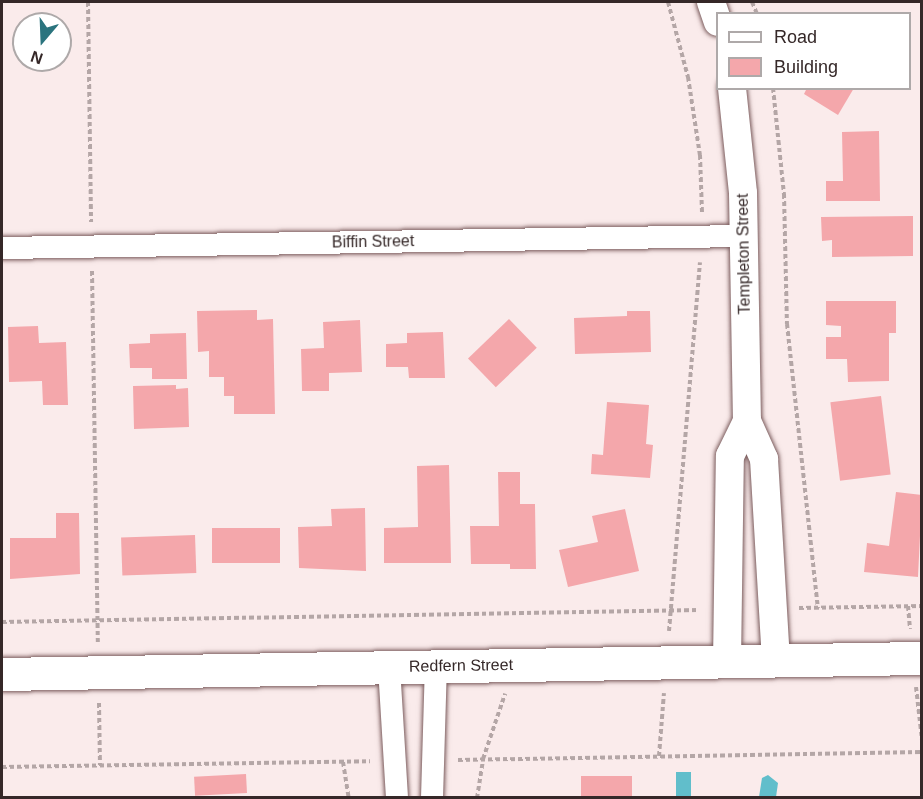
<!DOCTYPE html>
<html>
<head>
<meta charset="utf-8">
<style>
	body { margin:0 }
	#map { position:relative; width:923px; height:799px; overflow:hidden; background:#faebeb; font-family:Helvetica,sans-serif }
	div>[style] { position:absolute }
	.water>* { inset:0; background:#61becb; transform-origin:0 0 }
	.building>* { inset:0; background:#f4a7ab; transform-origin:0 0 }
	.path>* { height:4px; margin-top:-2px; transform-origin:0; background:repeating-linear-gradient(90deg,#b4a6a6 0 4.5px,transparent 0 7.5px) }
	.roads { filter:drop-shadow(0 0 2px #7c5d5e) drop-shadow(0 0 2px #7c5d5e) }
	.minor>* { height:22px; margin:-11px; padding:0 11px; transform-origin:11px; border-radius:11px; background:#fff }
	.tertiary>* { height:28px; margin:-14px; padding:0 14px; transform-origin:14px; border-radius:14px; background:#fff }
	.secondary>* { height:33px; margin:-16.5px; padding:0 16.5px; transform-origin:16.5px; border-radius:16.5px; background:#fff }
	span { translate:-50% -50%; white-space:nowrap; text-align:center; line-height:1.15; -webkit-text-stroke:5px #fff; paint-order:stroke }
	.street-label { font-size:16px; color:#352828 }
	.frame { position:absolute; inset:0; border:3px solid #352828; pointer-events:none }
	.legend { position:absolute; left:716px; top:12px; width:195px; height:78px; box-sizing:border-box; background:#fff; border:2px solid #aea9a9; margin:0; padding:8px 10px; list-style:none; font-size:18px; color:#352828 }
	.legend li { display:flex; align-items:center; gap:12px; height:30px }
	.legend b { width:30px; border:2px solid #aea9a9 }
	.north { position:absolute; left:12px; top:12px; width:60px; height:60px; box-sizing:border-box; background:#fff; border:2px solid #aea9a9; border-radius:50%; rotate:199deg; font-size:16px; font-weight:700; line-height:24px; text-align:center; color:#352828 }
	.north::after { content:''; display:block; margin:auto; width:21px; height:27px; background:#2b747e; clip-path:polygon(50% 0,100% 100%,50% 72%,0 100%) }
</style>
</head>
<body>
<div id="map">
	<div class="water">
		<i style="left:676px;top:772px;width:15px;height:25px"></i>
		<i style="clip-path:polygon(768px 775px,778px 783px,776px 797px,759px 797px,762px 778px)"></i>
	</div>
	<div class="building">
		<i style="clip-path:polygon(807px 88px,854px 88px,838px 115px,804px 94px)"></i>
		<i style="clip-path:polygon(879px 131px,880px 201px,826px 201px,826px 181px,843px 181px,842px 132px)"></i>
		<i style="clip-path:polygon(913px 216px,913px 256px,832px 257px,832px 240px,822px 241px,821px 217px)"></i>
		<i style="clip-path:polygon(826px 301px,896px 301px,896px 333px,889px 333px,889px 381px,848px 382px,847px 359px,826px 359px,826px 337px,841px 337px,841px 326px,826px 325px)"></i>
		<i style="clip-path:polygon(257px 310px,257px 320px,273px 319px,275px 414px,234px 414px,234px 396px,224px 396px,224px 377px,209px 377px,209px 351px,198px 352px,197px 311px)"></i>
		<i style="clip-path:polygon(627px 311px,650px 311px,651px 352px,575px 354px,574px 318px,627px 316px)"></i>
		<i style="left:509px;top:319px;width:40px;height:57px;rotate:46deg"></i>
		<i style="clip-path:polygon(360px 320px,362px 372px,329px 373px,329px 391px,302px 391px,301px 349px,324px 348px,323px 322px)"></i>
		<i style="clip-path:polygon(38px 326px,39px 343px,66px 342px,68px 405px,43px 405px,42px 381px,9px 382px,8px 327px)"></i>
		<i style="clip-path:polygon(443px 332px,445px 378px,409px 378px,408px 367px,386px 367px,386px 344px,407px 343px,407px 333px)"></i>
		<i style="clip-path:polygon(186px 333px,187px 379px,152px 379px,152px 368px,130px 368px,129px 344px,150px 343px,150px 334px)"></i>
		<i style="clip-path:polygon(176px 385px,176px 389px,188px 388px,189px 427px,134px 429px,133px 386px)"></i>
		<i style="left:881px;top:396px;width:79px;height:51px;rotate:83deg"></i>
		<i style="clip-path:polygon(607px 402px,649px 405px,646px 444px,653px 445px,650px 478px,591px 474px,592px 454px,603px 455px)"></i>
		<i style="clip-path:polygon(449px 465px,451px 563px,384px 563px,384px 528px,418px 527px,417px 466px)"></i>
		<i style="clip-path:polygon(498px 472px,520px 472px,520px 504px,535px 504px,536px 569px,510px 569px,510px 564px,471px 564px,470px 526px,499px 526px)"></i>
		<i style="clip-path:polygon(896px 492px,922px 495px,918px 577px,864px 572px,867px 543px,889px 546px)"></i>
		<i style="clip-path:polygon(365px 508px,366px 571px,299px 568px,298px 527px,332px 526px,331px 509px)"></i>
		<i style="clip-path:polygon(625px 509px,639px 571px,568px 587px,559px 550px,598px 542px,592px 516px)"></i>
		<i style="clip-path:polygon(56px 513px,79px 513px,80px 574px,10px 579px,10px 538px,56px 538px)"></i>
		<i style="left:280px;top:528px;width:35px;height:68px;rotate:90deg"></i>
		<i style="left:195px;top:535px;width:38px;height:74px;rotate:88deg"></i>
		<i style="left:246px;top:774px;width:19px;height:52px;rotate:87deg"></i>
		<i style="left:581px;top:776px;width:51px;height:22px"></i>
	</div>
	<div class="path">
		<i style="left:88px;top:2px;width:220px;rotate:89.2deg"></i>
		<i style="left:668px;top:2px;width:78px;rotate:75.1deg"></i>
		<i style="left:688px;top:77px;width:79px;rotate:81.3deg"></i>
		<i style="left:700px;top:155px;width:58px;rotate:88deg"></i>
		<i style="left:752px;top:2px;width:13px;rotate:67deg"></i>
		<i style="left:773px;top:88px;width:107px;rotate:84.1deg"></i>
		<i style="left:784px;top:194px;width:130px;rotate:88.7deg"></i>
		<i style="left:787px;top:324px;width:286px;rotate:83.8deg"></i>
		<i style="left:92px;top:271px;width:371px;rotate:89.1deg"></i>
		<i style="left:908px;top:606px;width:23px;rotate:85deg"></i>
		<i style="left:799px;top:608px;width:123px;rotate:-0.9deg"></i>
		<i style="left:2px;top:622px;width:697px;rotate:-0.99deg"></i>
		<i style="left:669px;top:631px;width:370px;rotate:-85.2deg"></i>
		<i style="left:916px;top:687px;width:53px;rotate:83.5deg"></i>
		<i style="left:99px;top:703px;width:62px;rotate:89.1deg"></i>
		<i style="left:659px;top:756px;width:63px;rotate:-85.5deg"></i>
		<i style="left:458px;top:760px;width:464px;rotate:-1deg"></i>
		<i style="left:343px;top:762px;width:36px;rotate:81deg"></i>
		<i style="left:2px;top:767px;width:368px;rotate:-0.9deg"></i>
		<i style="left:477px;top:798px;width:39px;rotate:-81deg"></i>
		<i style="left:483px;top:759px;width:69px;rotate:-71.3deg"></i>
	</div>
	<div class="roads">
		<div class="minor">
			<i style="left:2px;top:248px;width:742px;rotate:-0.93deg"></i>
			<i style="left:389px;top:667px;width:131px;rotate:86.5deg"></i>
			<i style="left:432px;top:798px;width:132px;rotate:-88.3deg"></i>
		</div>
		<div class="tertiary">
			<i style="left:711px;top:2px;width:21px;rotate:71deg"></i>
			<i style="left:732px;top:88px;width:106px;rotate:84deg"></i>
			<i style="left:743px;top:193px;width:228px;rotate:89deg"></i>
			<i style="left:747px;top:421px;width:42px;rotate:65.9deg"></i>
			<i style="left:764px;top:459px;width:202px;rotate:86.6deg"></i>
			<i style="left:727px;top:662px;width:206px;rotate:-89.2deg"></i>
			<i style="left:730px;top:456px;width:39px;rotate:-64deg"></i>
		</div>
		<div class="secondary">
			<i style="left:2px;top:674px;width:920px;rotate:-1deg"></i>
		</div>
	</div>
	<div class="street-label">
		<span style="left:373px;top:242px;rotate:-1deg">Biffin Street</span>
		<span style="left:744px;top:254px;rotate:-91deg">Templeton Street</span>
		<span style="left:461px;top:666px;rotate:-1deg">Redfern Street</span>
	</div>
	<div class="frame"></div>
	<ul class="legend">
	<li><b style="height:8px;background:#fff"></b>Road</li>
	<li><b style="height:16px;background:#f4a7ab"></b>Building</li>
	</ul>
	<div class="north">N</div>
</div>
</body>
</html>
